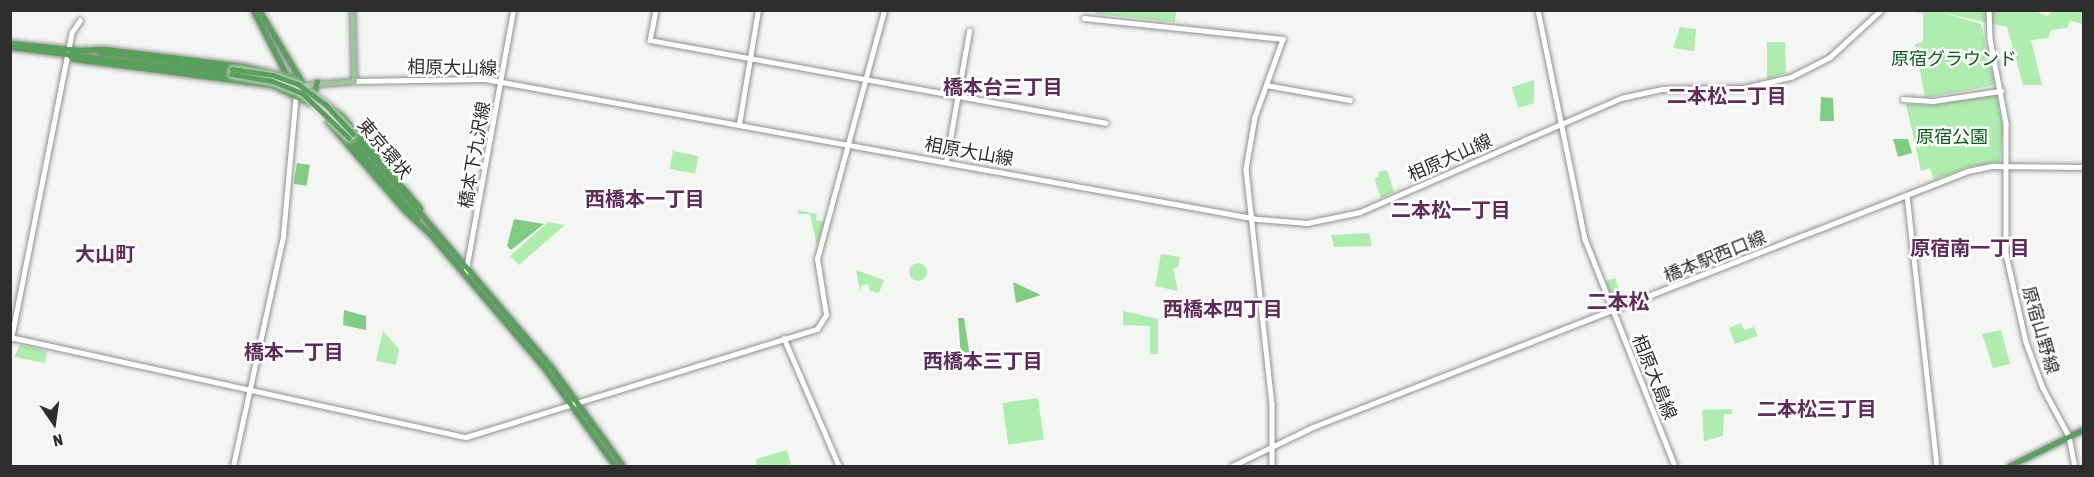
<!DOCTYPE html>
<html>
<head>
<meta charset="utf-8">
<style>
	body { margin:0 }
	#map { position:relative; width:2094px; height:477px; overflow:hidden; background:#f4f6f4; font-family:"Asap Condensed","Noto Sans JP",sans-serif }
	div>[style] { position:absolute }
	.green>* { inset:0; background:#afedaf; transform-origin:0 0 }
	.round { border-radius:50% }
	.water>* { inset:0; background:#80cd82; transform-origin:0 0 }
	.roads { filter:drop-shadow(0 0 2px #8f918f) drop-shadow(0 0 2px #8f918f) }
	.secondary>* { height:4.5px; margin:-2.25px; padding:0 2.25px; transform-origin:2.25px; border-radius:2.25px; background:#fff }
	.primary>* { height:4.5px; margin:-2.25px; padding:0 2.25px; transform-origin:2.25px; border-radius:2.25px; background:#9bc69d }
	.highway>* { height:5px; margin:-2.5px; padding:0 2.5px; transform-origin:2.5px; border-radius:2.5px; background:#58a05b }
	.bridges { filter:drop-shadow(0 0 2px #d1d1d1) drop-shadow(0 0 2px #d1d1d1) }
	.highway-bridge>* { height:5px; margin:-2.5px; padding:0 2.5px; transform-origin:2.5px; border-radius:2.5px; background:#58a05b }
	span { translate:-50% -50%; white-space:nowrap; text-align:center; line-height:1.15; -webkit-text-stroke:5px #fff; paint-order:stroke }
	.park-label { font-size:18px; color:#085d17 }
	.street-label { font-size:18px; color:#2d2e2d }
	.neighbourhood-label { font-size:20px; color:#5e2b5b; font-weight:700 }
	.quarter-label { font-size:21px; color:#5e2b5b; font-weight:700 }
	.frame { position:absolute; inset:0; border:12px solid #2d2e2d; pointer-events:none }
	.north { position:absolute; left:24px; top:393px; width:60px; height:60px; -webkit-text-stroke:4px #fff; paint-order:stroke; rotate:167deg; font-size:16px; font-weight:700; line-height:24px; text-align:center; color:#2d2e2d }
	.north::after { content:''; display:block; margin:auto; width:21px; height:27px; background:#2d2e2d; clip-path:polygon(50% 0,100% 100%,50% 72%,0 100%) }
</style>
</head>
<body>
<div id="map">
	<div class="green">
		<i style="clip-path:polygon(1095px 10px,1176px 10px,1176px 11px,1175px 22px,1095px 14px)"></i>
		<i style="clip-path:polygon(1971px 10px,2033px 10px,2047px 16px,2053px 11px,2083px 11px,2083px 24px,2070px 21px,2067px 28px,2051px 30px,2048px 38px,2031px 40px,2042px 85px,2023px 85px,2007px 27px,1943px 13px,1981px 24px,1995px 85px,1925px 98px,1915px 44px,1923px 42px,1923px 13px,1902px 11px)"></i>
		<i style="clip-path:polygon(1680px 27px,1696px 29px,1694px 51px,1673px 48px)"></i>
		<i style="clip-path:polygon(1767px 42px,1785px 42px,1786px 73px,1767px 79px)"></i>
		<i style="clip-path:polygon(1534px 80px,1534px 103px,1518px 108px,1512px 87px)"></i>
		<i style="clip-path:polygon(1996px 94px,2003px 128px,2000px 162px,1968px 167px,1934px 180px,1930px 168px,1921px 171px,1906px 104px,1930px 105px)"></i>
		<i style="left:673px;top:151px;width:26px;height:18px;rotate:11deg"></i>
		<i style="clip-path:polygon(1387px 170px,1394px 192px,1381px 198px,1374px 178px,1379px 177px,1378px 172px)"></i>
		<i style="clip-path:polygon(798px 210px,817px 214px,816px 220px,824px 222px,817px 246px,810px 214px,798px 214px)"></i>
		<i style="clip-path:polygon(548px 222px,565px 225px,519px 265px,510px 256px)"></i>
		<i style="clip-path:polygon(1369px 233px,1372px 246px,1334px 247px,1331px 235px)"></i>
		<i style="clip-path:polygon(1161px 254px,1180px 257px,1178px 267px,1173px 269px,1178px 291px,1155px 286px)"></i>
		<i class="round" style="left:909px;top:263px;width:18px;height:18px"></i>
		<i style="clip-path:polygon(856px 270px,884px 280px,879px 293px,870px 291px,868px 284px,861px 286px,860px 292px)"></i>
		<i style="left:1615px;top:278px;width:28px;height:10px;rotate:69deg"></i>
		<i style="clip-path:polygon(1123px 311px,1158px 319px,1158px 354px,1150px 354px,1150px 326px,1123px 325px)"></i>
		<i style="clip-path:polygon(1741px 323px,1744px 330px,1754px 327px,1758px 336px,1735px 344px,1729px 328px)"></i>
		<i style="clip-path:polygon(2001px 330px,2010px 364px,1993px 368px,1982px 334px)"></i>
		<i style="clip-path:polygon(383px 331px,399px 349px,396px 365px,376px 361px)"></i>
		<i style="clip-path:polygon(20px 345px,47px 351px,45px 363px,14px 357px)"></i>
		<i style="left:1038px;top:398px;width:42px;height:36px;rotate:82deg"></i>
		<i style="clip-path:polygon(1732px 409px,1732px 414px,1724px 414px,1723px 436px,1704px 441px,1702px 410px)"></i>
		<i style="clip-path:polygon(787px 450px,791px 465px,757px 466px,756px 459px)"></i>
	</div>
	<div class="water">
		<i style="clip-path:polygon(1821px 97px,1833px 98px,1834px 121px,1820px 121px)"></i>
		<i style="clip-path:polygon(1893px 139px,1908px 139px,1912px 153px,1898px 157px)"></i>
		<i style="left:297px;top:163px;width:13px;height:21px;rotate:9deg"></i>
		<i style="clip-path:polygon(514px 219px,544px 224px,511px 250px,507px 246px)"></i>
		<i style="clip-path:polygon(1013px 282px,1041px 295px,1016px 303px)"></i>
		<i style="clip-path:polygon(344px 310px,366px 316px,366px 330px,343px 325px)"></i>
		<i style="clip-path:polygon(958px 318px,964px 318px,970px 357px,961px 356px)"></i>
	</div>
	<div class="roads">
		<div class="secondary">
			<i style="left:656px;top:10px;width:31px;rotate:101deg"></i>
			<i style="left:650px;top:40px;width:463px;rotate:10.3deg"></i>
			<i style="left:1538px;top:10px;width:234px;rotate:78.4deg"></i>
			<i style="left:1585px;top:239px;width:244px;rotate:68.4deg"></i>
			<i style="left:1989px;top:10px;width:29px;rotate:88deg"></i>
			<i style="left:1990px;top:39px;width:86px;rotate:79.2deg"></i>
			<i style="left:2006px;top:123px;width:131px;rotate:90deg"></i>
			<i style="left:2006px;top:254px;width:90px;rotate:77.2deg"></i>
			<i style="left:2026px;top:342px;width:49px;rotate:69.7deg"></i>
			<i style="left:2043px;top:388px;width:55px;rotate:61.6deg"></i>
			<i style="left:2069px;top:436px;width:31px;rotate:79deg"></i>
			<i style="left:1084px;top:18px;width:200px;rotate:6deg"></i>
			<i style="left:1283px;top:39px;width:83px;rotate:109.7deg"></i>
			<i style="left:1255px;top:117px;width:53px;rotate:99.8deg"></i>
			<i style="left:1246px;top:169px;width:236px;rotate:83.7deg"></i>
			<i style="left:1272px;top:404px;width:62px;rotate:90deg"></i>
			<i style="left:354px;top:81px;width:131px;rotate:-0.9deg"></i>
			<i style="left:485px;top:79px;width:786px;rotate:10.27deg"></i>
			<i style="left:1258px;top:219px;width:49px;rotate:4.7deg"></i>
			<i style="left:1307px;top:223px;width:54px;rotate:-11.7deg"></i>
			<i style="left:1360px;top:212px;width:285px;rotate:-23.6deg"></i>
			<i style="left:1621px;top:98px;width:42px;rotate:-12.4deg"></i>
			<i style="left:1662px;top:89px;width:82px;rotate:-0.7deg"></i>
			<i style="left:1744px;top:88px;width:48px;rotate:-13.2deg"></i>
			<i style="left:1791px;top:77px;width:44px;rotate:-27.1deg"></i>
			<i style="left:1830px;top:57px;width:69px;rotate:-42.7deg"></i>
			<i style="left:1266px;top:85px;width:85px;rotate:10.1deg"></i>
			<i style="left:1903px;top:99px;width:30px;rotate:4deg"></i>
			<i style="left:1933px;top:101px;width:69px;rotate:-8.4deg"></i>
			<i style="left:739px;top:124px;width:116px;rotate:-80.5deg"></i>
			<i style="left:946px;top:162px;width:133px;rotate:-80deg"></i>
			<i style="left:1907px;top:195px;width:273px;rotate:83.7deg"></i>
			<i style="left:465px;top:275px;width:269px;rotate:-79.7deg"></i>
			<i style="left:10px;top:337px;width:467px;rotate:12.4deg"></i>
			<i style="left:466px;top:437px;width:367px;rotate:-17.1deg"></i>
			<i style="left:817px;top:329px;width:17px;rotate:-57deg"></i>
			<i style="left:826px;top:315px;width:57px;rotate:-99.1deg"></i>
			<i style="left:817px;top:259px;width:258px;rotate:-74.9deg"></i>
			<i style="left:784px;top:338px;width:139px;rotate:66.7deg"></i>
			<i style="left:11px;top:339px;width:313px;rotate:-78.8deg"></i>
			<i style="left:72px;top:32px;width:14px;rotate:-56deg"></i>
			<i style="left:233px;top:466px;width:235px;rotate:-77.7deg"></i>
			<i style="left:283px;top:236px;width:143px;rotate:-84.8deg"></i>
			<i style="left:1232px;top:466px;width:90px;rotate:-25.7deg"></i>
			<i style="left:1313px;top:427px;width:703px;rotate:-21.35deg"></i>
			<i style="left:1968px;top:171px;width:25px;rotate:-12deg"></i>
			<i style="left:1992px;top:166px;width:92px;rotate:0.6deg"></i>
		</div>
		<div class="primary">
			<i style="left:302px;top:85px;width:52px;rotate:-4.4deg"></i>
			<i style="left:354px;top:81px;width:71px;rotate:-91.6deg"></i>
		</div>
		<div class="highway">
			<i style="left:253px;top:10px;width:94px;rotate:62.9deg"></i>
			<i style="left:259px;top:10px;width:84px;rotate:59.2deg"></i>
			<i style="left:10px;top:43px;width:70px;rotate:5.7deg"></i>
			<i style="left:10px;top:47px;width:223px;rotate:7deg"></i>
			<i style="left:78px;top:50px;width:26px;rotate:-2deg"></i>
			<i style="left:104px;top:49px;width:140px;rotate:7deg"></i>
			<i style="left:243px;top:66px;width:49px;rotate:12.9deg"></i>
			<i style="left:291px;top:77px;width:64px;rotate:37.4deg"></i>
			<i style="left:342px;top:116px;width:121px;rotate:49.7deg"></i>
			<i style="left:99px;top:52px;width:134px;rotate:7.3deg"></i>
			<i style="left:69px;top:55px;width:6px;rotate:39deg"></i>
			<i style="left:74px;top:59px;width:200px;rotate:7.5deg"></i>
			<i style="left:272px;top:85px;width:42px;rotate:25.3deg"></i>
			<i style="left:314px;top:91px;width:10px;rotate:-73deg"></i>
			<i style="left:327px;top:121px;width:118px;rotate:49.1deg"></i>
			<i style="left:404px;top:210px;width:37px;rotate:43deg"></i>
			<i style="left:353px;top:134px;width:307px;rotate:49.6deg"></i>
			<i style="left:552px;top:368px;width:121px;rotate:54.1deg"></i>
			<i style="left:349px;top:138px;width:106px;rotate:50deg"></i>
			<i style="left:429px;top:233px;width:179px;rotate:49.5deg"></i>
			<i style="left:545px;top:369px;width:120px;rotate:54.2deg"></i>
			<i style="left:2009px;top:466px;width:84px;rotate:-26.3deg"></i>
		</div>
	</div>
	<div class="bridges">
		<div class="highway-bridge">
			<i style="left:232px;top:69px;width:41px;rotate:8.3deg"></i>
			<i style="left:273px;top:75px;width:27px;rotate:20deg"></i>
			<i style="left:298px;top:84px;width:34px;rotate:37deg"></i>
			<i style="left:325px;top:104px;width:41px;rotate:47deg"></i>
			<i style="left:231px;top:74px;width:42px;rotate:9.7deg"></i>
			<i style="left:272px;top:81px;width:32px;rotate:22deg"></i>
			<i style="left:302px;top:93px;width:65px;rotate:43.8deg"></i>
		</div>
	</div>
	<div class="park-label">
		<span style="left:1954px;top:59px">原宿グラウンド</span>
		<span style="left:1952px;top:137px">原宿公園</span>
	</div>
	<div class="street-label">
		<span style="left:452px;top:68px;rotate:1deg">相原大山線</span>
		<span style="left:384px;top:149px;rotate:50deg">東京環状</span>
		<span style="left:969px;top:152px;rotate:10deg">相原大山線</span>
		<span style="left:475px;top:155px;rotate:-80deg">橋本下九沢線</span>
		<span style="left:1450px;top:158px;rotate:-24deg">相原大山線</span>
		<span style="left:1715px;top:257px;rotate:-22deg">橋本駅西口線</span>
		<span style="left:2040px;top:330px;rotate:74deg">原宿山野線</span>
		<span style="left:1654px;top:377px;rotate:68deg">相原大島線</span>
	</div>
	<div class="neighbourhood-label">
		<span style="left:1003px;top:86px">橋本台三丁目</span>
		<span style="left:1727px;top:95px">二本松二丁目</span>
		<span style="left:645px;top:198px">西橋本一丁目</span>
		<span style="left:1451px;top:209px">二本松一丁目</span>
		<span style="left:1970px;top:247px">原宿南一丁目</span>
		<span style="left:105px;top:253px">大山町</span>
		<span style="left:1223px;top:308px">西橋本四丁目</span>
		<span style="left:294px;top:351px">橋本一丁目</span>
		<span style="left:983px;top:360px">西橋本三丁目</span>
		<span style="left:1817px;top:408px">二本松三丁目</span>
	</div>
	<div class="quarter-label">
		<span style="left:1618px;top:301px">二本松</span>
	</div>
	<div class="frame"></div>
	<div class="north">N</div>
</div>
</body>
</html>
